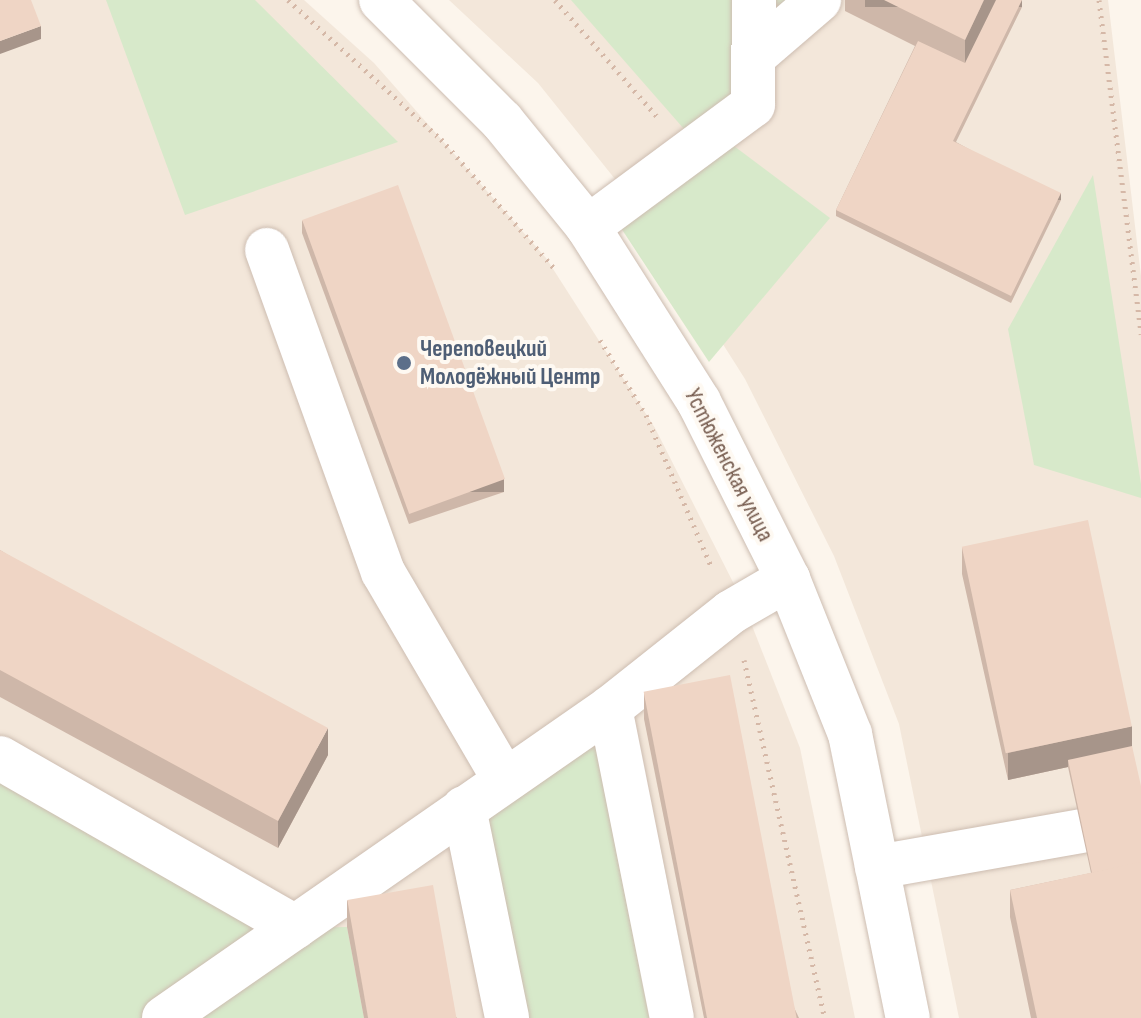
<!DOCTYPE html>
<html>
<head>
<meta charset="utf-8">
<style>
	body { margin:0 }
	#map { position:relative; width:1141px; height:1018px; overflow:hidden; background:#fcf5ec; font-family:"Sofia Sans Condensed",sans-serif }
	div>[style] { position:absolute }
	.residential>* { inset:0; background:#f3e7da }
	.green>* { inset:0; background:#d7e9ca }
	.path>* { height:5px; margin-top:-2.5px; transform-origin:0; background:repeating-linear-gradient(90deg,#d5b8a7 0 2px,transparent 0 8px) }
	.roads { filter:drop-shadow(0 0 2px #cdbdb1) drop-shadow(0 0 2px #cdbdb1) }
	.minor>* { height:44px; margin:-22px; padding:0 22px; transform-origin:22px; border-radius:22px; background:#fff }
	.wall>* { inset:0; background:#ceb7a9 }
	.shaded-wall>* { inset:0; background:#a7958a; transform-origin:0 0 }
	.building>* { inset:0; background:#efd5c5; transform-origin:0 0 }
	.dots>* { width:22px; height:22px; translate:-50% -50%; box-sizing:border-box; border:4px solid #fef9f2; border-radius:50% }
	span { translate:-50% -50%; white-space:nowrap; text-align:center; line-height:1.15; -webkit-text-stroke:8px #fef9f2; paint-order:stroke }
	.service-label { font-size:24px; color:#4e5e75; font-weight:700 }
	.left { translate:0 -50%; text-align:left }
	.street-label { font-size:24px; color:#765c4f }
</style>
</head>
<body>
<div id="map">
	<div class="residential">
		<i style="clip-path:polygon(0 0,304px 0,374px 63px,546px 258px,655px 428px,742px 600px,800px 748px,855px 1018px,0 1018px)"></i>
		<i style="clip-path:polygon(449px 0,1108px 0,1141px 276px,1141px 1018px,959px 1018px,899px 724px,834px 556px,745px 379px,631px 199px,538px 83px)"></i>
	</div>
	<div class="green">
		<i style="clip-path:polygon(106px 0,255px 0,398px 142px,185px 215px)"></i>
		<i style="clip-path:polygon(571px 0,802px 0,741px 100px,691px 137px)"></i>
		<i style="clip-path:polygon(730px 143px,830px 218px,709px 362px,617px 222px)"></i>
		<i style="clip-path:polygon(1093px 175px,1141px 484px,1141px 498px,1034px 465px,1008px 329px)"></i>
		<i style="clip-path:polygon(610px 708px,672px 1018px,507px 1018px,464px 808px)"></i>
		<i style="clip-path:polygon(0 768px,278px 928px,347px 927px,364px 1018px,0 1018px)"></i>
	</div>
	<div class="path">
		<i style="left:288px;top:0;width:207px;rotate:42.3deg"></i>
		<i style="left:441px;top:139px;width:171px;rotate:48.8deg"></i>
		<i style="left:555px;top:0;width:158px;rotate:48.8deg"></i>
		<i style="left:1099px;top:0;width:337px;rotate:82.8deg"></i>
		<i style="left:600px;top:340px;width:88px;rotate:58.5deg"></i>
		<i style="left:646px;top:415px;width:167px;rotate:66.7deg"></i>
		<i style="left:744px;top:660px;width:367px;rotate:77.3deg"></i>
	</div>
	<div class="roads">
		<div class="minor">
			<i style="left:381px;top:0;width:171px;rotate:45deg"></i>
			<i style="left:502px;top:121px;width:136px;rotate:50.9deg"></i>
			<i style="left:588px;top:227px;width:207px;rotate:57.6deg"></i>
			<i style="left:699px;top:402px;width:198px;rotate:63.3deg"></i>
			<i style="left:788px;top:579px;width:167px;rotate:68.2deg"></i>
			<i style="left:850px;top:734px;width:290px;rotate:78.5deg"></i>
			<i style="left:754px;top:56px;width:86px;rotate:-40.7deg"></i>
			<i style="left:588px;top:227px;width:205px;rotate:-36.5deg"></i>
			<i style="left:753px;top:105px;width:105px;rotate:-89.5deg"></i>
			<i style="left:267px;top:250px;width:342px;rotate:70.2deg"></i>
			<i style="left:383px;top:572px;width:240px;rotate:59.7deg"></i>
			<i style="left:610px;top:708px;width:316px;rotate:78.7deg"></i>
			<i style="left:0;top:758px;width:340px;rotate:29.8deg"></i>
			<i style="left:464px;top:808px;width:214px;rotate:78.4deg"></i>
			<i style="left:877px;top:867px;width:208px;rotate:-10deg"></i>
			<i style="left:164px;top:1018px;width:543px;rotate:-34.8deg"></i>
			<i style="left:610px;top:708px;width:154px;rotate:-38.4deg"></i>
			<i style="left:731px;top:612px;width:66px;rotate:-30.1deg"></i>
		</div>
	</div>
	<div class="wall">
		<i style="clip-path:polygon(845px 0,1022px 0,1022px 7px,956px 142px,1061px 200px,1011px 303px,836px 216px,836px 210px,915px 46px,845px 11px)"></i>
		<i style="clip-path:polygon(302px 220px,504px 492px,409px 524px,302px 233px)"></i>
		<i style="clip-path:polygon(962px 547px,1132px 746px,1141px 1018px,1031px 1018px,1010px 917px,1010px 890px,1091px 873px,1068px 767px,1008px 780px,962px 574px)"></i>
		<i style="clip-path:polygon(0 550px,328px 755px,278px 848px,0 697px)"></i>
		<i style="clip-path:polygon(644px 692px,799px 1018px,704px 1018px,644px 719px)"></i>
		<i style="clip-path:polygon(347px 900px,457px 1018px,364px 1018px,347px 927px)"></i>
	</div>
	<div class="shaded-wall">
		<i style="clip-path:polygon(984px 0,999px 0,965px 70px,965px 40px)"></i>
		<i style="left:1022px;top:0;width:7px;height:157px;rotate:90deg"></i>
		<i style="clip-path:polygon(41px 26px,41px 39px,0 54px,0 41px)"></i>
		<i style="left:1061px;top:193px;width:7px;height:114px;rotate:90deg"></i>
		<i style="left:504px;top:479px;width:13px;height:100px;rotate:90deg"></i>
		<i style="clip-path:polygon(1132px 726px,1132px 753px,1068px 760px,1068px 767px,1008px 780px,1008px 753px)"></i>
		<i style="clip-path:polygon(328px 728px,328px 755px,278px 848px,278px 821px)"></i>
	</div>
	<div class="building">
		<i style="clip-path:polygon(0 0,31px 0,41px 26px,0 41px)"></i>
		<i style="clip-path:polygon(884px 0,984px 0,965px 40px)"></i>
		<i style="clip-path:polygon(996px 0,1022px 0,953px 141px,1061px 193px,1011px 296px,836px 210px,918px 41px,965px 63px)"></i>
		<i style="left:398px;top:185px;width:313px;height:102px;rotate:70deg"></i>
		<i style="left:1088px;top:520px;width:211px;height:129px;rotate:78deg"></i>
		<i style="clip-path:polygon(0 550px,328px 728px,278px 821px,0 670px)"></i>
		<i style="left:730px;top:675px;width:350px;height:88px;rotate:79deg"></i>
		<i style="clip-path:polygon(1132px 746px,1141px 786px,1141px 863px,1092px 873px,1068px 760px)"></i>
		<i style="clip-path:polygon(1141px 862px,1141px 1018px,1037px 1018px,1010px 890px)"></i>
		<i style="left:433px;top:885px;width:135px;height:87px;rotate:80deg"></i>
	</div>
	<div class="dots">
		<i style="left:404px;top:363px;background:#5c6f8a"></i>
	</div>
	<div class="service-label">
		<span class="left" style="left:420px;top:363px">Череповецкий<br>Молодёжный Центр</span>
	</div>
	<div class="street-label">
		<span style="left:729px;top:465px;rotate:63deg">Устюженская улица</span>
	</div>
</div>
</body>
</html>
